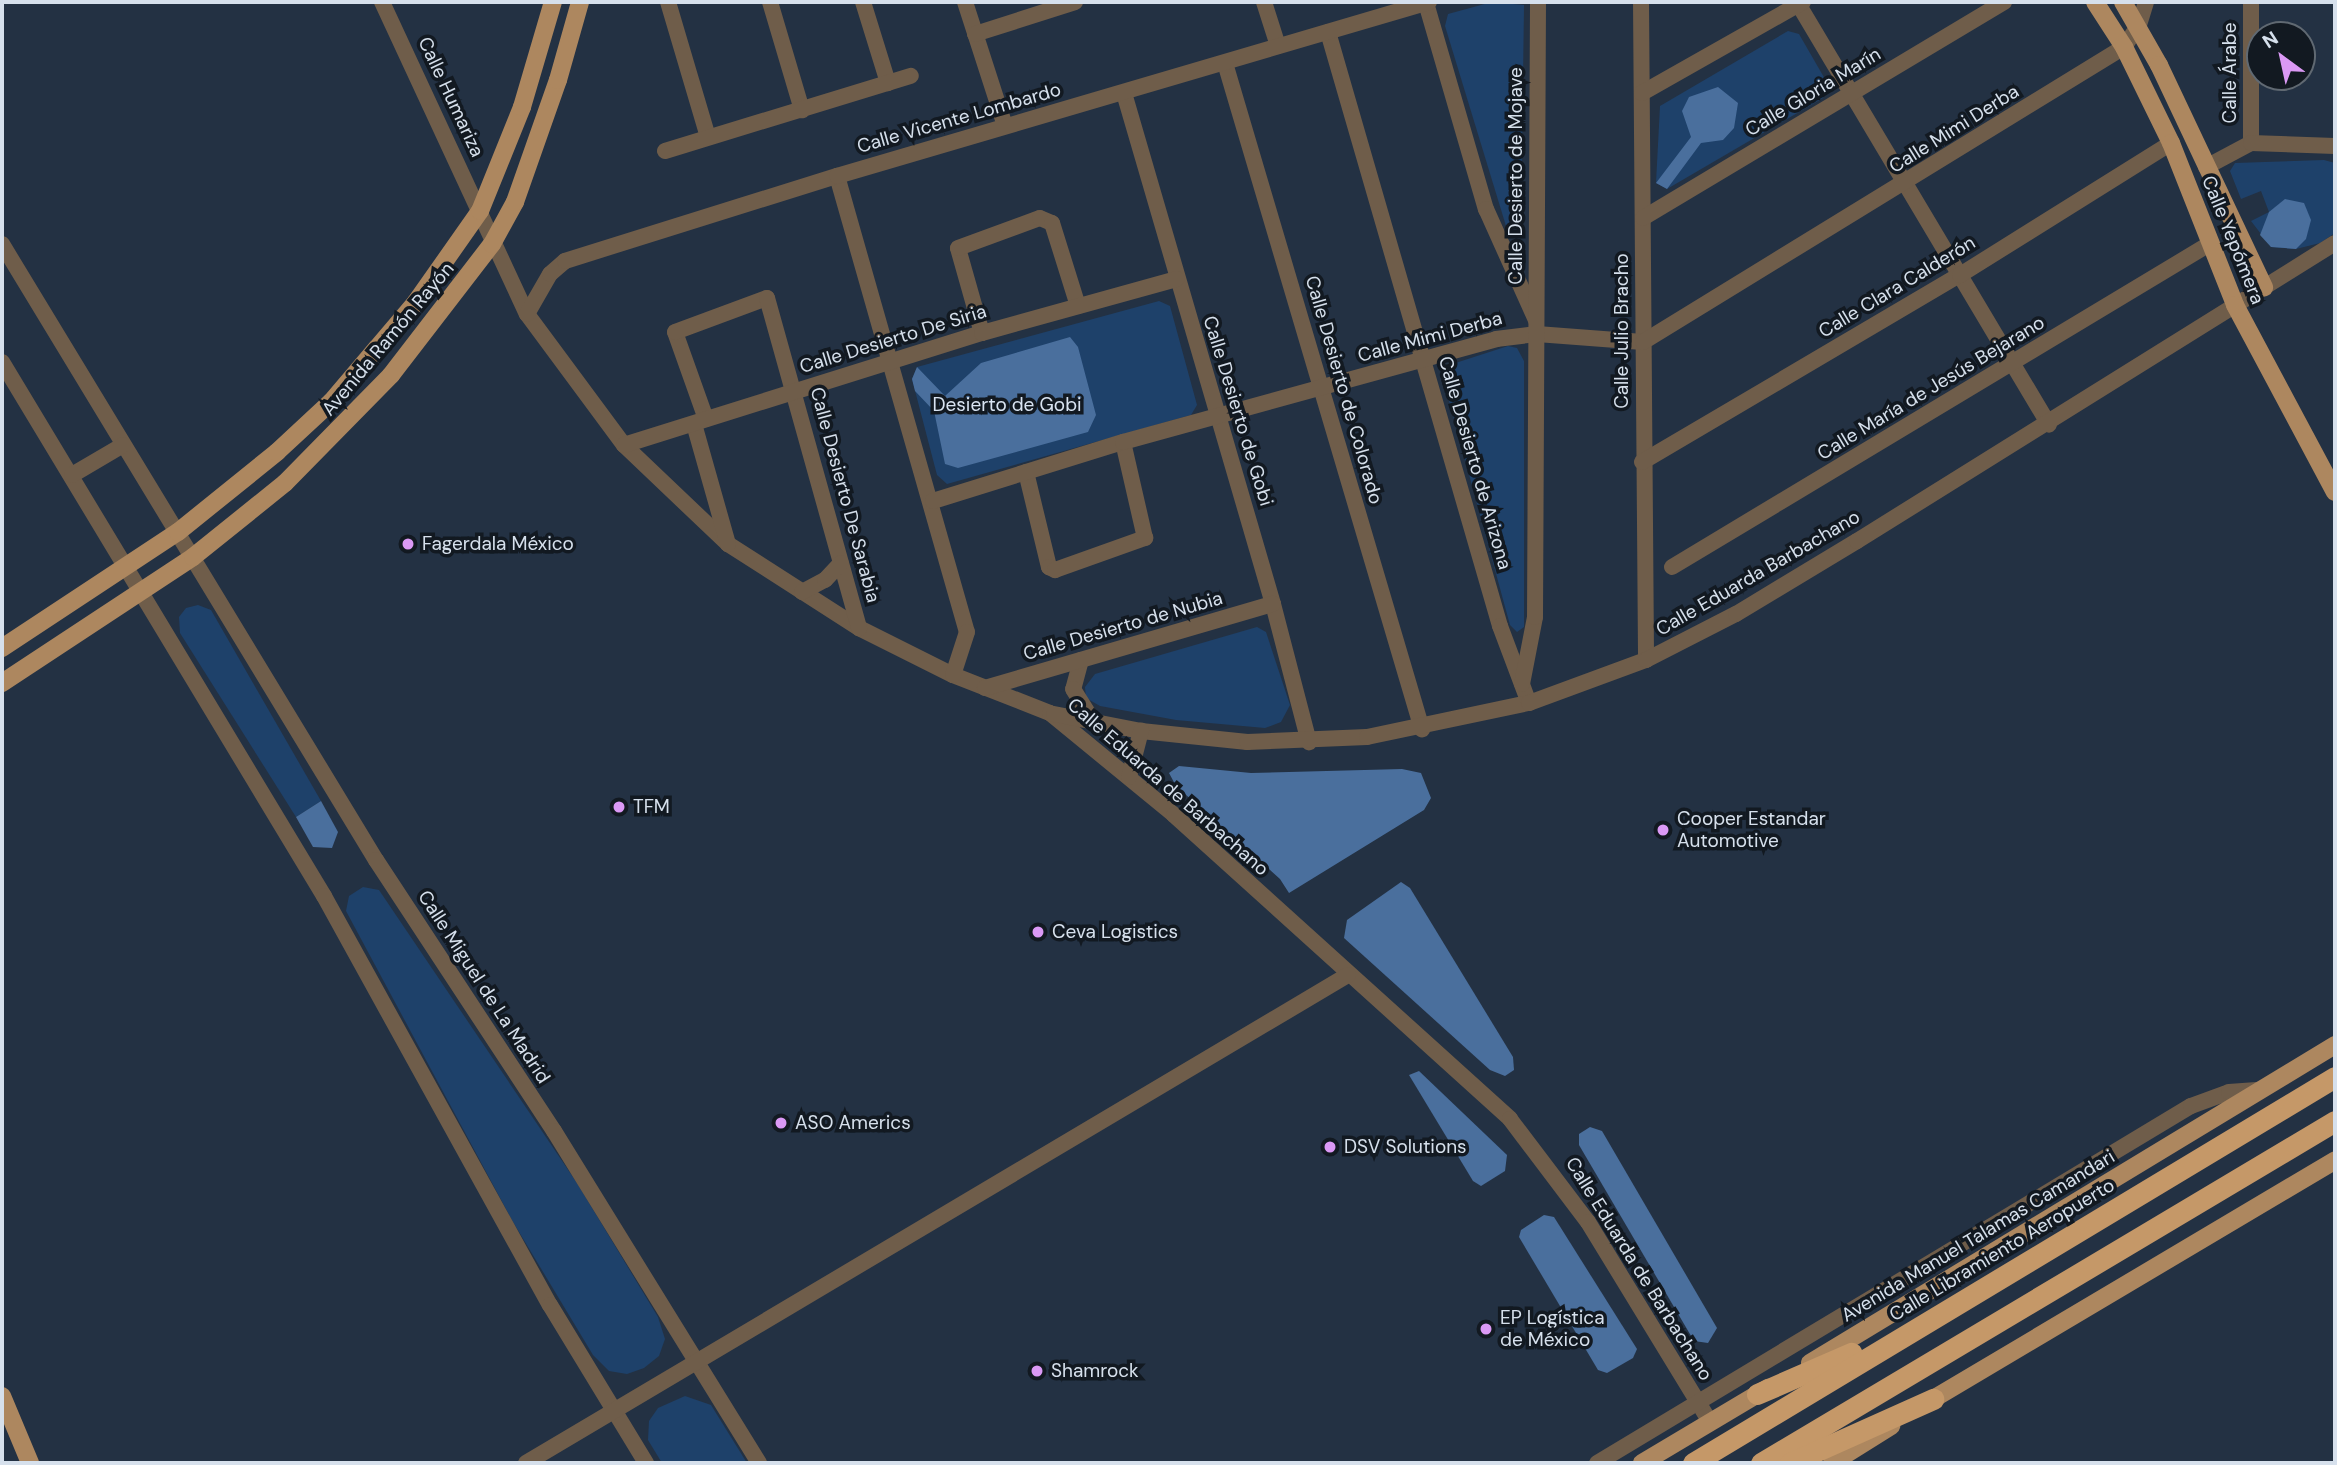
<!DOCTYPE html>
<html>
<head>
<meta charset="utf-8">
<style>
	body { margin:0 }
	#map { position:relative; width:2337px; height:1465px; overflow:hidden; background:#233143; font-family:"DM Sans",sans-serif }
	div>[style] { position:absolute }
	.green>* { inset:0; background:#1e416a }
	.water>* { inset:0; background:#4a6f9d }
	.minor>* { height:16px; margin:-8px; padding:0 8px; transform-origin:8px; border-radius:8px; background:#6f5d4a }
	.major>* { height:18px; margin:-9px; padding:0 9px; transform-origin:9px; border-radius:9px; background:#ad875f }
	.highway>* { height:21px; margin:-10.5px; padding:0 10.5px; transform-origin:10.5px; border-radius:10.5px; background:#c59868 }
	.dots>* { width:19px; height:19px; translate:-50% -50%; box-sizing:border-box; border:4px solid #121921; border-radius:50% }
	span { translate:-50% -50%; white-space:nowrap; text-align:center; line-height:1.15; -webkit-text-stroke:7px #121921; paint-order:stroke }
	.street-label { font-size:19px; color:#d6e0ec }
	.park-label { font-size:19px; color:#d9e4f2 }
	.poi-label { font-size:19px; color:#d6e0ec }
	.left { translate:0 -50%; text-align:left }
	.frame { position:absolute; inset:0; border:4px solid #d6e0ec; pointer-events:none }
	.north { position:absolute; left:2246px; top:21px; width:70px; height:70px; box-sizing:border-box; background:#121921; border:2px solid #606972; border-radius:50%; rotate:327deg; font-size:19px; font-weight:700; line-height:28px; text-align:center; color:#d6e0ec }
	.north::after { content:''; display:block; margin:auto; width:24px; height:32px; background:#db99f5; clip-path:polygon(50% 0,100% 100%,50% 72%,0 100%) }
</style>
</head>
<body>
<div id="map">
	<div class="green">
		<i style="clip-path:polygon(1492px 2px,1524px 5px,1521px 227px,1506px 226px,1445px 26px,1448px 14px)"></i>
		<i style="clip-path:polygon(1788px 31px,1799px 34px,1829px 86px,1823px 98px,1667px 189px,1656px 183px,1660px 106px)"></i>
		<i style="clip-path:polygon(2324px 160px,2335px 163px,2335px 233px,2320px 243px,2296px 249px,2271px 247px,2251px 221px,2269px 212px,2261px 191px,2241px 199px,2230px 171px,2235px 163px)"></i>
		<i style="clip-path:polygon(1159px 301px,1170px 306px,1197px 405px,1191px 415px,947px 484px,937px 475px,912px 379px,917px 367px)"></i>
		<i style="clip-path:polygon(1508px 346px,1517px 348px,1524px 361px,1524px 627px,1517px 632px,1510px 625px,1440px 368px)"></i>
		<i style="clip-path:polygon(198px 605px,211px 610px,321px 801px,296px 817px,180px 633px,179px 617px,186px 608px)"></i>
		<i style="clip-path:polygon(1257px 627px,1266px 632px,1290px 705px,1281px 722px,1265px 728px,1176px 720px,1100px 706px,1086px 698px,1085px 687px,1095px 674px)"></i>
		<i style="clip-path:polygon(363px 887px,379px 890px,577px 1183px,658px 1317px,665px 1339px,659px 1356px,644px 1368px,627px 1374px,609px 1371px,593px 1355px,513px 1222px,346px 911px,349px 896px)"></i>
		<i style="clip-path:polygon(685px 1396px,711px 1405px,747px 1463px,662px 1463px,648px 1440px,649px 1421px,658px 1408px)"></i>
	</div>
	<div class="water">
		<i style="clip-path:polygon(1718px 87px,1738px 103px,1734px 128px,1723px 140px,1701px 143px,1667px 189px,1656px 183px,1691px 137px,1682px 111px,1689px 97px)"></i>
		<i style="clip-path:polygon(2285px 199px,2304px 203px,2311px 220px,2306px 239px,2296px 249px,2271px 247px,2260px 235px,2269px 212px)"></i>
		<i style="clip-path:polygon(1070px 337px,1078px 347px,1096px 415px,1088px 432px,958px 468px,945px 464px,934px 411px,915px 391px,912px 379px,917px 367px,945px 396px,981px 363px)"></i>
		<i style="clip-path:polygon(1179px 766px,1251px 773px,1402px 769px,1421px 773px,1431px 798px,1424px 810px,1289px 893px,1280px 879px,1176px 786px,1169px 773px)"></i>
		<i style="clip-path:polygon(321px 801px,338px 832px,332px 848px,313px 847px,296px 817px)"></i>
		<i style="clip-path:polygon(1401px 882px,1410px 888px,1513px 1057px,1514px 1070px,1505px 1076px,1490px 1070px,1344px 938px,1347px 920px)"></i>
		<i style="clip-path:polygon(1419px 1071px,1507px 1155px,1505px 1171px,1481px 1186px,1473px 1181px,1409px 1075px)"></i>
		<i style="clip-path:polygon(1590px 1127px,1602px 1131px,1717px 1328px,1708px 1343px,1694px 1341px,1579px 1145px,1579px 1134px)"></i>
		<i style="clip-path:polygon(1544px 1215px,1554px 1217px,1637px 1349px,1633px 1358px,1607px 1373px,1598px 1370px,1519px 1237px,1521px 1230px)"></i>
	</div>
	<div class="minor">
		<i style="left:382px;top:2px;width:344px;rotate:65.1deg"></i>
		<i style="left:527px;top:314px;width:163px;rotate:53.5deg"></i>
		<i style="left:624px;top:445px;width:144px;rotate:43.6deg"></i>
		<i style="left:728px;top:544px;width:156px;rotate:32.7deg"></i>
		<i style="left:859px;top:628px;width:105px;rotate:26.6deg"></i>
		<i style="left:953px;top:675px;width:104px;rotate:21.4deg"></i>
		<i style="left:1050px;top:713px;width:161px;rotate:39.4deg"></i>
		<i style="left:1174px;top:815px;width:453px;rotate:42.1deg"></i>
		<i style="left:1510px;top:1119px;width:129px;rotate:52.9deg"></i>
		<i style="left:1588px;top:1222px;width:234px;rotate:58.6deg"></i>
		<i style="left:668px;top:2px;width:141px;rotate:73.5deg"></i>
		<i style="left:770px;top:2px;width:113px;rotate:73.5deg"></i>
		<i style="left:863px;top:2px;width:85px;rotate:72.8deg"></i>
		<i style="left:965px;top:2px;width:130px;rotate:72.1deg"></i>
		<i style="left:1264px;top:2px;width:46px;rotate:72.3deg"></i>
		<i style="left:1641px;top:2px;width:658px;rotate:89.56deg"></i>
		<i style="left:1797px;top:2px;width:492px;rotate:59.2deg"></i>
		<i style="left:2251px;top:2px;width:141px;rotate:90deg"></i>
		<i style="left:1426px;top:3px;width:215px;rotate:73.8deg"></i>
		<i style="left:1486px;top:209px;width:122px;rotate:65.8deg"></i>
		<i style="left:1328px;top:32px;width:618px;rotate:73.85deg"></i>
		<i style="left:1500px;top:626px;width:82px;rotate:69.4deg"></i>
		<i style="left:975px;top:34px;width:105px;rotate:-17.7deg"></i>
		<i style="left:1225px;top:63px;width:695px;rotate:73.52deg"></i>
		<i style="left:1124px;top:93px;width:532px;rotate:73.74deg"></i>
		<i style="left:1273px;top:604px;width:143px;rotate:75.4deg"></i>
		<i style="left:1642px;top:93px;width:185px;rotate:-29.5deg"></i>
		<i style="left:665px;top:151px;width:257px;rotate:-17deg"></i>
		<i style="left:2206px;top:167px;width:51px;rotate:-28.1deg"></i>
		<i style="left:2251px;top:143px;width:84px;rotate:2deg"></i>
		<i style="left:837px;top:176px;width:474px;rotate:74.1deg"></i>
		<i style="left:967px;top:632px;width:45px;rotate:108deg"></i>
		<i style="left:1643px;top:218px;width:421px;rotate:-30.9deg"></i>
		<i style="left:2px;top:244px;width:721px;rotate:58.74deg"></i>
		<i style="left:376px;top:860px;width:324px;rotate:56.7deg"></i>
		<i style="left:554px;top:1131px;width:390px;rotate:58.3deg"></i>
		<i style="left:527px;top:314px;width:46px;rotate:-60.1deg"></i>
		<i style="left:550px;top:274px;width:20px;rotate:-41deg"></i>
		<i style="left:565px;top:261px;width:285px;rotate:-17.4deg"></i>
		<i style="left:837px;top:176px;width:617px;rotate:-16.38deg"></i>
		<i style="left:982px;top:333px;width:88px;rotate:-105.8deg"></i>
		<i style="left:958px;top:248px;width:87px;rotate:-20.1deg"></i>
		<i style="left:1040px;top:218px;width:13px;rotate:23deg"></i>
		<i style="left:1052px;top:223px;width:87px;rotate:72.6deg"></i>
		<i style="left:2px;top:362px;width:624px;rotate:58.91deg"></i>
		<i style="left:324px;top:896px;width:467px;rotate:61.1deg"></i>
		<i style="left:550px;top:1305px;width:185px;rotate:58.7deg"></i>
		<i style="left:706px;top:419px;width:92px;rotate:-109.6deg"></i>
		<i style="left:675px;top:332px;width:98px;rotate:-20.3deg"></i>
		<i style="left:767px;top:298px;width:343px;rotate:74.4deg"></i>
		<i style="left:694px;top:424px;width:125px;rotate:74.2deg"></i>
		<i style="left:624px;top:445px;width:375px;rotate:-17.4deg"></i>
		<i style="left:982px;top:333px;width:202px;rotate:-15.5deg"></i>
		<i style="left:1642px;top:462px;width:369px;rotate:-30.5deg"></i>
		<i style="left:1960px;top:275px;width:249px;rotate:-32deg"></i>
		<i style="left:1026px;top:472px;width:98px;rotate:76.4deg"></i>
		<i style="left:1049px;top:567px;width:7px;rotate:27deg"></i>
		<i style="left:1055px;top:570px;width:96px;rotate:-19.6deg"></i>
		<i style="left:1145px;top:538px;width:98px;rotate:-102.9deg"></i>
		<i style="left:72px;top:475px;width:59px;rotate:-30.5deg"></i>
		<i style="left:933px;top:501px;width:199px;rotate:-17.3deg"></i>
		<i style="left:1123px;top:442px;width:387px;rotate:-15.4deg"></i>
		<i style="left:1496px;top:339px;width:41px;rotate:-7deg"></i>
		<i style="left:1537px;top:334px;width:106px;rotate:4.3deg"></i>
		<i style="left:1643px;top:342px;width:564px;rotate:-31.52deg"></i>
		<i style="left:2124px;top:47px;width:27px;rotate:-56deg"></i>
		<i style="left:2139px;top:25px;width:24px;rotate:-73deg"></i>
		<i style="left:1672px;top:567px;width:629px;rotate:-31.01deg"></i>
		<i style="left:802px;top:592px;width:26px;rotate:-28deg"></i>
		<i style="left:825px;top:580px;width:23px;rotate:-47deg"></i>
		<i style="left:1081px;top:660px;width:30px;rotate:105deg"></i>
		<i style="left:1073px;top:689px;width:39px;rotate:58deg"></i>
		<i style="left:1522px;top:684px;width:68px;rotate:-79deg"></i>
		<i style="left:1535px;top:617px;width:615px;rotate:-89.72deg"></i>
		<i style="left:985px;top:688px;width:300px;rotate:-16.3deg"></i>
		<i style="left:1054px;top:714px;width:89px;rotate:11.1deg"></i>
		<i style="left:1141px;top:731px;width:107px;rotate:5.9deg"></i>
		<i style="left:1247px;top:742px;width:120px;rotate:-2.4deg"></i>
		<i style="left:1367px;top:737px;width:166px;rotate:-11.9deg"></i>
		<i style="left:1529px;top:703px;width:125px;rotate:-20.2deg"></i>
		<i style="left:1646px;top:660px;width:101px;rotate:-27.1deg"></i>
		<i style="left:1736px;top:614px;width:141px;rotate:-31.1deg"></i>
		<i style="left:1857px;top:541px;width:563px;rotate:-31.94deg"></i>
		<i style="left:1129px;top:777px;width:48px;rotate:-75.4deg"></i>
		<i style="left:526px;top:1463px;width:956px;rotate:-30.7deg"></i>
		<i style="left:1597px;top:1463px;width:693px;rotate:-31.01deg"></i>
		<i style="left:2191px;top:1106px;width:40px;rotate:-20.2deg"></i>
		<i style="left:2229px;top:1092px;width:31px;rotate:-4deg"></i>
	</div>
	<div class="major">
		<i style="left:2095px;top:2px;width:54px;rotate:57.2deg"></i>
		<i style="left:2124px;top:47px;width:107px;rotate:63.9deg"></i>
		<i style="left:2171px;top:143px;width:174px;rotate:68.4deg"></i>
		<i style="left:2235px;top:305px;width:212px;rotate:61.9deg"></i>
		<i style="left:2123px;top:2px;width:73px;rotate:60.3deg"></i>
		<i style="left:2159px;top:65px;width:246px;rotate:64.7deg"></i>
		<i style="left:2px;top:648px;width:211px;rotate:-33.4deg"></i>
		<i style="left:178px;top:532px;width:127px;rotate:-38.9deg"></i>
		<i style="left:277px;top:452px;width:74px;rotate:-42.8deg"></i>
		<i style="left:331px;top:402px;width:71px;rotate:-49.6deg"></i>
		<i style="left:377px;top:348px;width:60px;rotate:-49.7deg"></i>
		<i style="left:416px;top:302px;width:111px;rotate:-54.9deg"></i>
		<i style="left:480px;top:211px;width:112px;rotate:-68deg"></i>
		<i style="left:522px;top:107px;width:109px;rotate:-73.6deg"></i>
		<i style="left:2px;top:683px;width:229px;rotate:-33.4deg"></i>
		<i style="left:193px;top:557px;width:118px;rotate:-38.8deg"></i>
		<i style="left:285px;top:483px;width:151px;rotate:-45.5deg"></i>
		<i style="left:391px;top:375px;width:165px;rotate:-52.4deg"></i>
		<i style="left:492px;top:244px;width:48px;rotate:-61.3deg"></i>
		<i style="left:515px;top:202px;width:129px;rotate:-70.6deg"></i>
		<i style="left:558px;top:80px;width:81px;rotate:-74.2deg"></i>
		<i style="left:1810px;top:1363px;width:614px;rotate:-31.2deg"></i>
		<i style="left:2px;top:1396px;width:73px;rotate:67.3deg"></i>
		<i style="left:1923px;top:1405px;width:479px;rotate:-30.7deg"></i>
		<i style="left:1642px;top:1463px;width:147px;rotate:-30.8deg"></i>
		<i style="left:1832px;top:1463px;width:70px;rotate:-32.1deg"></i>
	</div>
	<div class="highway">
		<i style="left:1757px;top:1394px;width:103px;rotate:-23.6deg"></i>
		<i style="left:1693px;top:1463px;width:749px;rotate:-31.02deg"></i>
		<i style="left:1761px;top:1463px;width:668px;rotate:-30.79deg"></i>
		<i style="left:1790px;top:1463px;width:157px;rotate:-24.1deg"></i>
	</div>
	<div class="dots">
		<i style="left:408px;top:544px;background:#db99f5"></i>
		<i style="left:619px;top:807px;background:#db99f5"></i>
		<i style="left:1663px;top:830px;background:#db99f5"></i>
		<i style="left:1038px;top:932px;background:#db99f5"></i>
		<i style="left:781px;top:1123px;background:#db99f5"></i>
		<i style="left:1330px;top:1147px;background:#db99f5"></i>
		<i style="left:1486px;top:1329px;background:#db99f5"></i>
		<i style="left:1037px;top:1371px;background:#db99f5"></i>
	</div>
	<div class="street-label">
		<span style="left:2230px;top:73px;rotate:-90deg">Calle Árabe</span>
		<span style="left:1813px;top:92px;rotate:-31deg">Calle Gloria Marín</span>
		<span style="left:451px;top:97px;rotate:65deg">Calle Humariza</span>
		<span style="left:959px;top:118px;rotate:-16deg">Calle Vicente Lombardo</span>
		<span style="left:1954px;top:129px;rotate:-32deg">Calle Mimi Derba</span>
		<span style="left:1516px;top:176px;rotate:-90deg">Calle Desierto de Mojave</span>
		<span style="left:2233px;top:240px;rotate:68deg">Calle Yepómera</span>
		<span style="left:1897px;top:287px;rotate:-31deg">Calle Clara Calderón</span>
		<span style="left:1622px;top:331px;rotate:-90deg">Calle Julio Bracho</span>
		<span style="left:1430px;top:337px;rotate:-15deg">Calle Mimi Derba</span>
		<span style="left:388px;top:339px;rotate:-50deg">Avenida Ramón Rayón</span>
		<span style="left:893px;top:339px;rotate:-17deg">Calle Desierto De Siria</span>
		<span style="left:1931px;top:388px;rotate:-31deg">Calle María de Jesús Bejarano</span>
		<span style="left:1344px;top:390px;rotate:74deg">Calle Desierto de Colorado</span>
		<span style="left:1238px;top:411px;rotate:73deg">Calle Desierto de Gobi</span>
		<span style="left:1475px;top:463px;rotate:74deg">Calle Desierto de Arizona</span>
		<span style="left:845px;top:495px;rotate:75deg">Calle Desierto De Sarabia</span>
		<span style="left:1758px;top:573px;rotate:-30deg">Calle Eduarda Barbachano</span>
		<span style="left:1123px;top:626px;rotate:-16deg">Calle Desierto de Nubia</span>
		<span style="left:1168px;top:787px;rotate:41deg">Calle Eduarda de Barbachano</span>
		<span style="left:484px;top:987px;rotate:57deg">Calle Miguel de La Madrid</span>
		<span style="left:1978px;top:1236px;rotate:-31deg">Avenida Manuel Talamas Camandari</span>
		<span style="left:2002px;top:1250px;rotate:-31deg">Calle Libramiento Aeropuerto</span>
		<span style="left:1639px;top:1269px;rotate:58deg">Calle Eduarda de Barbachano</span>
	</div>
	<div class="park-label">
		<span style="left:1007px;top:405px">Desierto de Gobi</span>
	</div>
	<div class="poi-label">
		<span class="left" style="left:422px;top:544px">Fagerdala México</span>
		<span class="left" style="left:633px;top:807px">TFM</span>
		<span class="left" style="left:1677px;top:830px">Cooper Estandar<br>Automotive</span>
		<span class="left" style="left:1052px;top:932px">Ceva Logistics</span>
		<span class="left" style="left:795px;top:1123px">ASO Americs</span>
		<span class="left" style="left:1344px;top:1147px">DSV Solutions</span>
		<span class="left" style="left:1500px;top:1329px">EP Logística<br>de México</span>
		<span class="left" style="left:1051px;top:1371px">Shamrock</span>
	</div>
	<div class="frame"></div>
	<div class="north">N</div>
</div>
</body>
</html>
